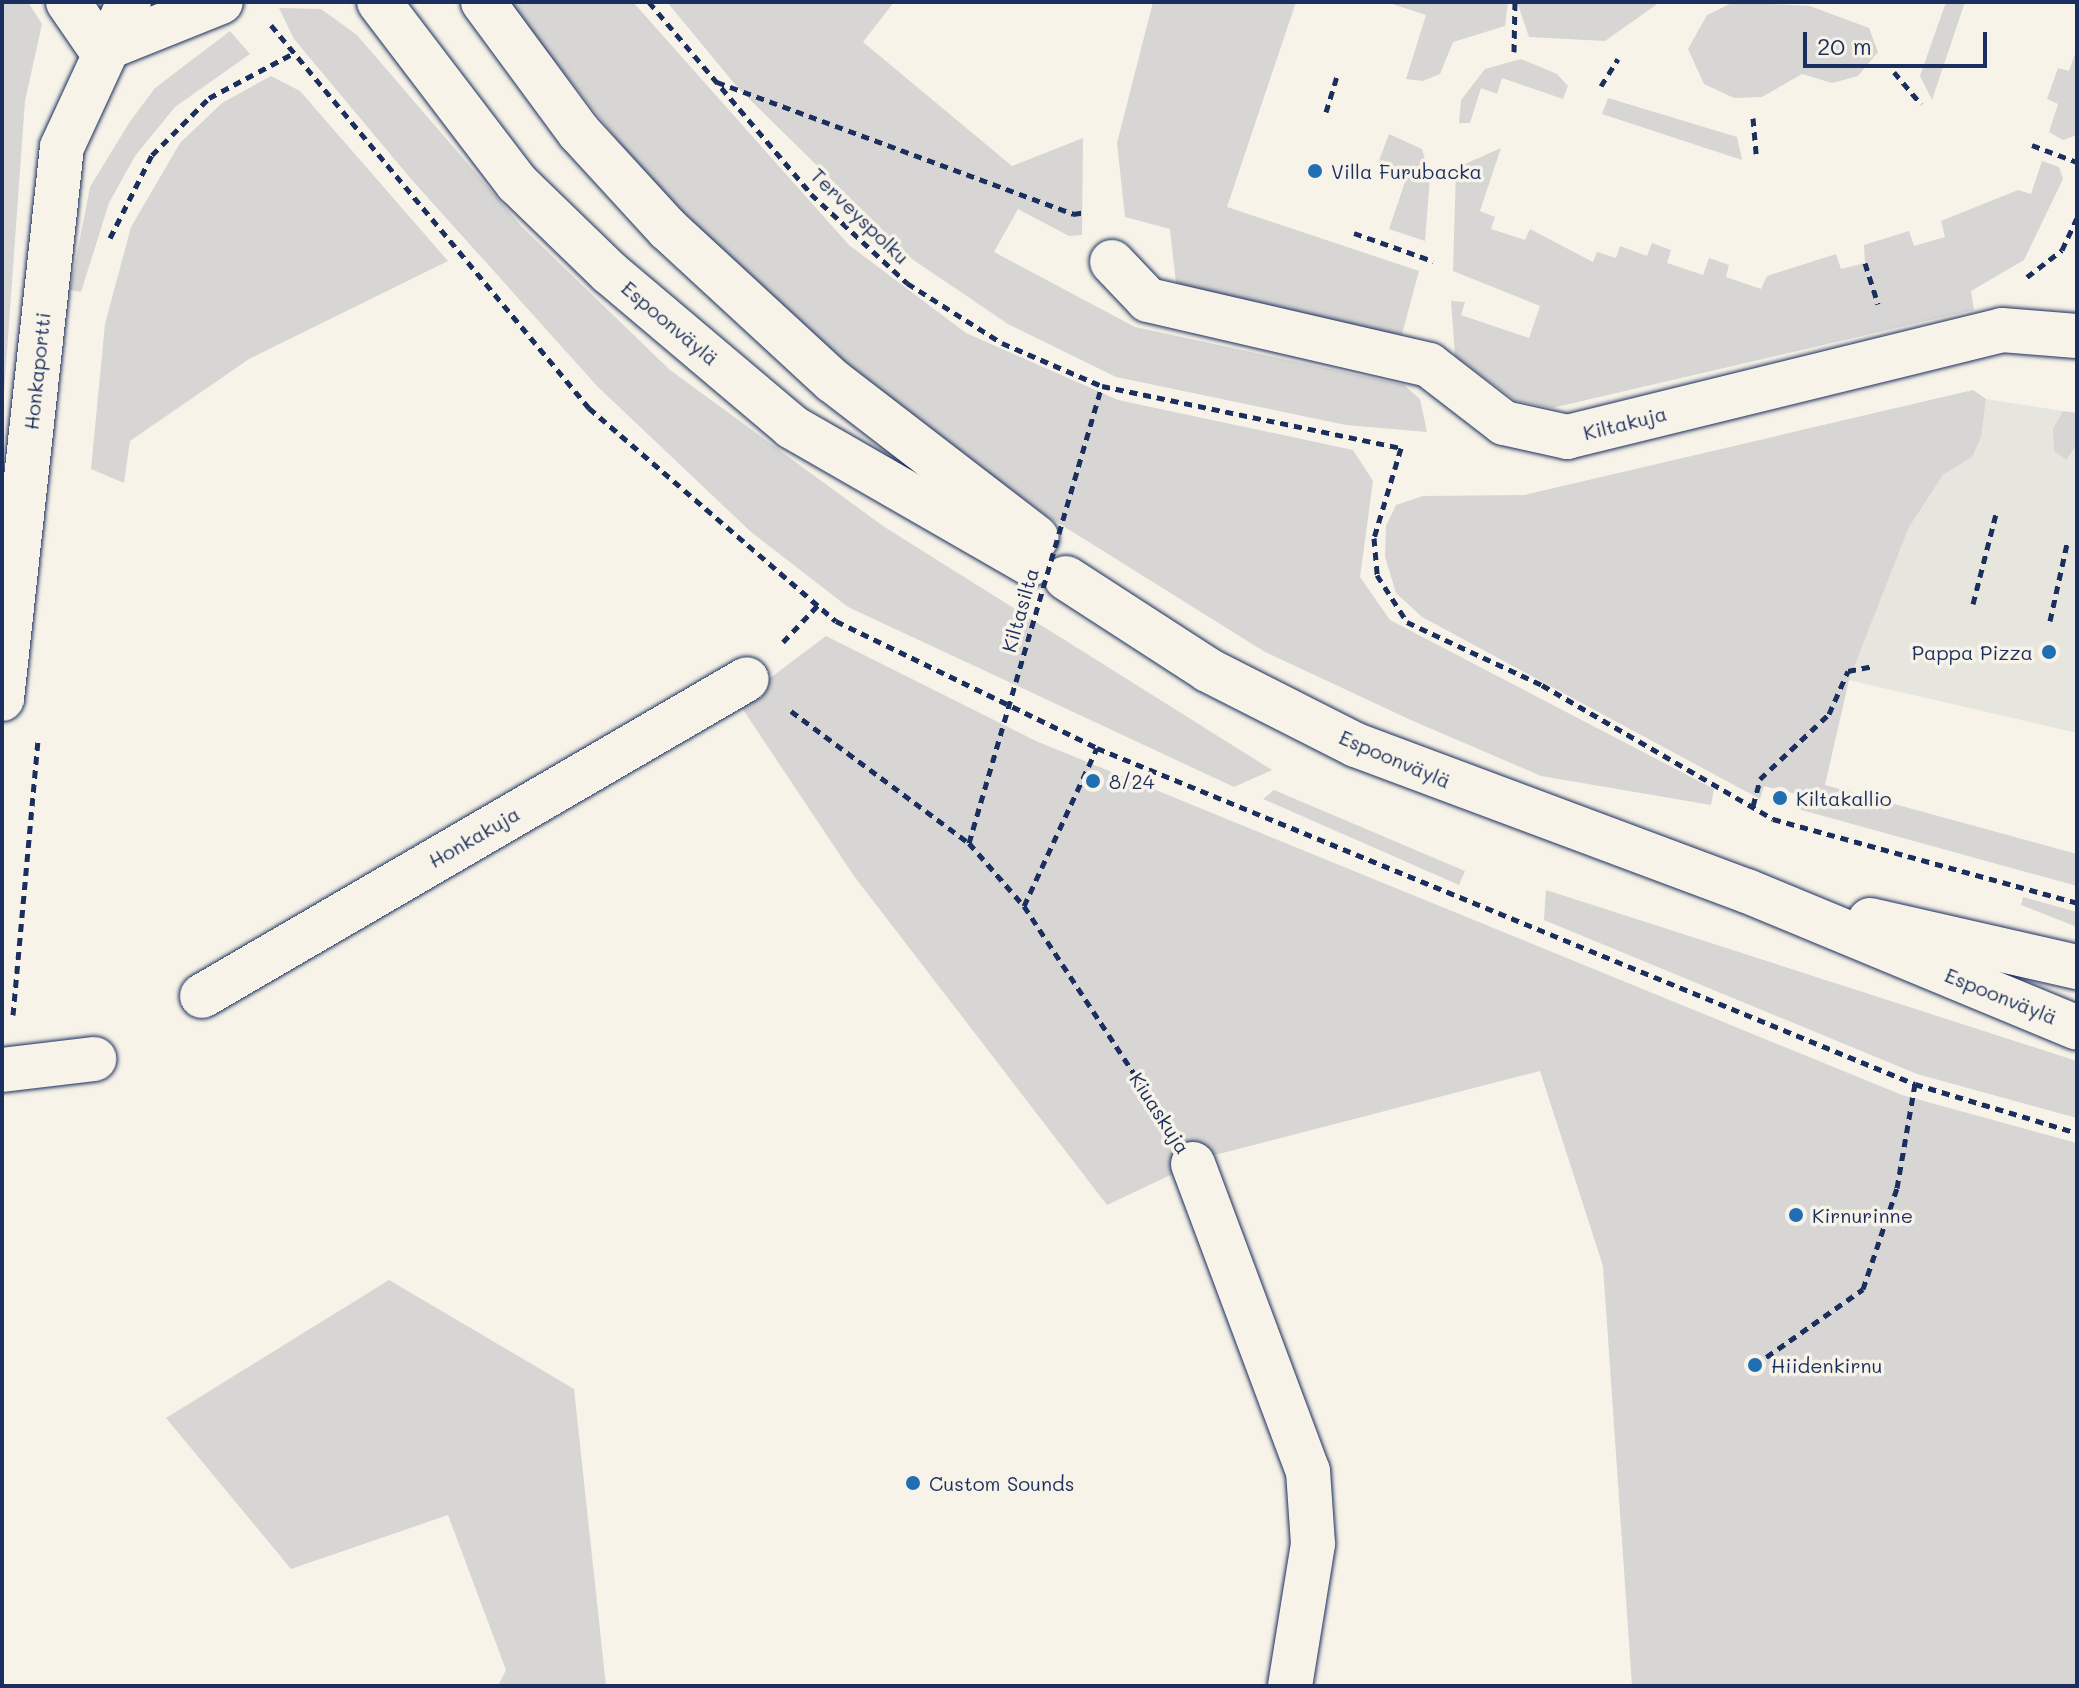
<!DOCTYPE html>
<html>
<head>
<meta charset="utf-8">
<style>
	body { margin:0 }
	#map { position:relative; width:2079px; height:1688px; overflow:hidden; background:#f7f3e8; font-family:Mali,sans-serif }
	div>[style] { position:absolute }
	.built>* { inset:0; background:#e6e5de }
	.green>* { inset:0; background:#d7d6d4 }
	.path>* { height:5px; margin-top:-2.5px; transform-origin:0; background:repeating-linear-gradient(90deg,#1b2f5e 0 8px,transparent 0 14px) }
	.roads { filter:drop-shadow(0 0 2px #1b2f5e) drop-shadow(0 0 2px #1b2f5e) }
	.minor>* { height:44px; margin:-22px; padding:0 22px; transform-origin:22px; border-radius:22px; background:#f7f3e8 }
	.primary>* { height:44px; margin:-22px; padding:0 22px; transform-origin:22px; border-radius:22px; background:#f7f3e8 }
	.path-bridge>* { height:5px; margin-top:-2.5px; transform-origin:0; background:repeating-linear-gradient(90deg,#1b2f5e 0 8px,transparent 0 14px) }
	.dots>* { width:22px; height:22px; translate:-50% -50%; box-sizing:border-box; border:4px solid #f7f3e8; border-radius:50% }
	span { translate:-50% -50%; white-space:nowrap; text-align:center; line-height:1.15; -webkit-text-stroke:7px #f7f3e8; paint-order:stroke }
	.poi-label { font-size:20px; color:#1b2f5e }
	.left { translate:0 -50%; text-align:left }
	.right { translate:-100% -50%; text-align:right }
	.street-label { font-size:20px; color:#1b2f5e }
	.frame { position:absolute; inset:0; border:4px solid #1b2f5e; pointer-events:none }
	.scale { position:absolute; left:1803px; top:32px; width:184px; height:36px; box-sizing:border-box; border:4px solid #1b2f5e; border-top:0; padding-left:10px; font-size:24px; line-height:28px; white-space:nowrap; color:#1b2f5e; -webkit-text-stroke:6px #f7f3e8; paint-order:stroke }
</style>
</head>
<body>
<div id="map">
	<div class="built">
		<i style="clip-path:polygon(1986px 399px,2063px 411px,2053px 430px,2068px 460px,2077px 444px,2077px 733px,1849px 680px,1909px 527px,1943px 475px,1972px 457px)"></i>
	</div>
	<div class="green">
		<i style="clip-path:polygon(2px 2px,28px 2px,42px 24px,25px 101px,2px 421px)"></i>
		<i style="clip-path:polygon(508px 2px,633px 2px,849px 245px,966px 333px,1118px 400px,1353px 450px,1373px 481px,1360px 577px,1390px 620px,1714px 789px,1711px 805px,1541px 776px,1413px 721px,1265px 652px,1044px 514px,837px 363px,649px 180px)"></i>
		<i style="clip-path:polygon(667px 2px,894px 2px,863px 42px,1012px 166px,1083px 138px,1082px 235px,1069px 236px,1018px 209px,994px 252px,1135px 327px,1404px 385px,1420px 399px,1427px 432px,1346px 425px,1116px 377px,1008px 324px,912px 259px,738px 88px)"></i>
		<i style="clip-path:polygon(1153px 2px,1296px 2px,1227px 207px,1419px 271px,1402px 334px,1322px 330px,1177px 292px,1170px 229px,1125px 217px,1117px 143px)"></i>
		<i style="clip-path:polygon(1386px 2px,1508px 2px,1505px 26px,1453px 42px,1440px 74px,1423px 81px,1406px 79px,1426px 15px)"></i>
		<i style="clip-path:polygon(1517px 2px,1660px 2px,1605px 41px,1529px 37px)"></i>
		<i style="clip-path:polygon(1734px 2px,1810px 6px,1869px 28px,1878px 52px,1858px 76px,1832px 83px,1802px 74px,1762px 97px,1734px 98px,1704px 84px,1688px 49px,1707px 15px)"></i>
		<i style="clip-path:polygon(1946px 2px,1965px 2px,1932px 100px,1920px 76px)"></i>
		<i style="clip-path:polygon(279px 8px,321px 9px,357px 35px,523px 228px,670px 370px,883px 526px,1272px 770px,1234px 787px,848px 607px,751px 532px,598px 387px,411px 179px,294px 39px)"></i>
		<i style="clip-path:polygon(230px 31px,250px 54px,175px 107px,135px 156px,109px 203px,81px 292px,70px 290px,90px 187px,129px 123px,155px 88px)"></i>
		<i style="clip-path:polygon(2077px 48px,2077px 135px,2063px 140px,2049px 132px,2058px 104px,2047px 99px,2058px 68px,2069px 71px)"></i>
		<i style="clip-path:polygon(1521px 59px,1557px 74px,1568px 86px,1563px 99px,1502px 78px,1497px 94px,1481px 88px,1470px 123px,1459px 123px,1461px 100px,1485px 69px)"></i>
		<i style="clip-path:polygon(271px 76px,300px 91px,448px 261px,249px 359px,130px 441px,124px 483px,91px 469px,105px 324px,131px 227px,180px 143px,222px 103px)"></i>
		<i style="clip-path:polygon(1608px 98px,1737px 137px,1742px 160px,1602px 114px)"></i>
		<i style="clip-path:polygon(1389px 134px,1422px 149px,1430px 177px,1425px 241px,1389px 229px,1407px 176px,1377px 166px)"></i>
		<i style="clip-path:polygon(1501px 148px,1480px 211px,1495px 217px,1491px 229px,1525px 240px,1530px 229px,1593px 262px,1597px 252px,1616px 258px,1620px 246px,1647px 256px,1652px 243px,1671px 250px,1667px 263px,1703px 275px,1709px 258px,1729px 265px,1726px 277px,1761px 289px,1767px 276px,1836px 254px,1841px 269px,1865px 263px,1864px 245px,1909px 231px,1914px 246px,1945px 237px,1941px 221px,2018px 190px,2031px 194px,2042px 161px,2059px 167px,2063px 179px,2024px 260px,1971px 291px,1974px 310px,1552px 408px,1516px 401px,1455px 356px,1451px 301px,1465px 302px,1461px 315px,1529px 338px,1540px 306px,1453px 271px,1456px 168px)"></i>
		<i style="clip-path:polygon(1973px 390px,1986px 399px,1981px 437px,1972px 457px,1943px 475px,1909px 527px,1849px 680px,1825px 785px,2077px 854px,2077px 886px,1798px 809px,1800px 795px,1764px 786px,1760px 799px,1422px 617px,1396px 593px,1385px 557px,1386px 526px,1396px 505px,1423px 496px,1524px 495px)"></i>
		<i style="clip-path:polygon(2063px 411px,2077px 413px,2077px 444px,2067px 460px,2054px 451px,2053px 429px)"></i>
		<i style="clip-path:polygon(826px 636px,1036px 741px,1902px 1095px,2077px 1143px,2077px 1686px,1632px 1686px,1603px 1266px,1540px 1071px,1211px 1156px,1107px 1205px,854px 876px,738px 702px)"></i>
		<i style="clip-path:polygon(1274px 790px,1465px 871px,1459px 885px,1263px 799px)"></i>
		<i style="clip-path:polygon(1546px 890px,2077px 1061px,2077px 1118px,1917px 1074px,1544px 920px)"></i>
		<i style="clip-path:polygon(2023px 897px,2077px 912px,2077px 927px,2021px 905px)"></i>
		<i style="clip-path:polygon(389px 1280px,574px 1389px,606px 1686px,498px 1686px,506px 1670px,448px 1515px,291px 1569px,166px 1418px)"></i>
	</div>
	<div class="path">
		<i style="left:649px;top:2px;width:251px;rotate:49.8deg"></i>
		<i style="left:811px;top:194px;width:131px;rotate:42.8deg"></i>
		<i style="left:907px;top:283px;width:112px;rotate:32.3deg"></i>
		<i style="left:1002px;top:343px;width:109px;rotate:23.3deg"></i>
		<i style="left:1102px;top:386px;width:305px;rotate:11.7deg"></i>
		<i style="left:1401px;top:448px;width:94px;rotate:106.7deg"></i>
		<i style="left:1374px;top:538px;width:37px;rotate:85deg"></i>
		<i style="left:1377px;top:575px;width:56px;rotate:57.4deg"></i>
		<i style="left:1407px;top:622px;width:149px;rotate:25deg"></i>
		<i style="left:1542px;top:685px;width:267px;rotate:30.1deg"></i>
		<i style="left:1773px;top:819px;width:315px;rotate:15.4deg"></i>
		<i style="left:271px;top:25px;width:498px;rotate:50.3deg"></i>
		<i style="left:589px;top:408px;width:326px;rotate:40.8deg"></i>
		<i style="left:836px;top:621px;width:290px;rotate:25.9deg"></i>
		<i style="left:1097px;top:748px;width:884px;rotate:22.33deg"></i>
		<i style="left:1915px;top:1084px;width:169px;rotate:16.8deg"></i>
		<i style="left:1514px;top:52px;width:50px;rotate:-88.9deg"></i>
		<i style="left:1894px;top:72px;width:42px;rotate:49.8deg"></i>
		<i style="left:717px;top:82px;width:380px;rotate:20.3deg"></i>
		<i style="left:1073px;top:214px;width:14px;rotate:-8deg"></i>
		<i style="left:1601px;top:86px;width:32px;rotate:-58deg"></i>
		<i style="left:1326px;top:112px;width:37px;rotate:-73deg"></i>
		<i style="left:1753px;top:118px;width:36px;rotate:85deg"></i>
		<i style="left:2032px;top:145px;width:48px;rotate:20.7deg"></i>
		<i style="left:1354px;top:233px;width:84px;rotate:19.5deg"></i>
		<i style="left:110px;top:238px;width:93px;rotate:-63.2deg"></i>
		<i style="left:152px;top:155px;width:81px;rotate:-45deg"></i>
		<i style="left:209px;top:98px;width:94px;rotate:-27.9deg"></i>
		<i style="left:1865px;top:263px;width:43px;rotate:72.4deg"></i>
		<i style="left:2027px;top:277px;width:44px;rotate:-37.6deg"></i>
		<i style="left:2062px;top:250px;width:35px;rotate:-65deg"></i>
		<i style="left:1973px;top:604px;width:93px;rotate:-75.7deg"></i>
		<i style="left:2050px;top:621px;width:79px;rotate:-77.6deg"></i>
		<i style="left:783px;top:642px;width:51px;rotate:-46.6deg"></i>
		<i style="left:791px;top:711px;width:222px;rotate:36.6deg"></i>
		<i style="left:969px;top:843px;width:84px;rotate:48.9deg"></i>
		<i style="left:1024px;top:906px;width:257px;rotate:56.7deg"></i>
		<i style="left:1753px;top:806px;width:28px;rotate:-75deg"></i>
		<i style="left:1760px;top:779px;width:95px;rotate:-43.3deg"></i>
		<i style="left:1829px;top:714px;width:47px;rotate:-66.2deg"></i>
		<i style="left:1848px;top:671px;width:26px;rotate:-11deg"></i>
		<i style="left:1024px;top:906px;width:174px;rotate:-65.2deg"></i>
		<i style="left:13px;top:1015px;width:278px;rotate:-84.8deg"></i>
		<i style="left:1755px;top:1365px;width:132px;rotate:-35.1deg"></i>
		<i style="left:1863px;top:1289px;width:107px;rotate:-71.4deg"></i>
		<i style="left:1897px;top:1188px;width:106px;rotate:-80.2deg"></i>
	</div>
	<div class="roads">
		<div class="minor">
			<i style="left:68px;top:2px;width:58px;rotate:55.5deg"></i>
			<i style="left:101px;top:50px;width:129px;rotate:-21.8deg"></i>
			<i style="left:1112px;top:262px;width:52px;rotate:46.5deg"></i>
			<i style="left:1148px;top:300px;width:288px;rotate:13deg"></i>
			<i style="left:1429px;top:365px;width:95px;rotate:37.7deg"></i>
			<i style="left:1504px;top:423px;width:65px;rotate:12.5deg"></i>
			<i style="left:1567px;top:437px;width:448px;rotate:-13.8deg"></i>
			<i style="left:2002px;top:330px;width:75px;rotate:4.6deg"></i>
			<i style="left:2px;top:699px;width:555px;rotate:-83.8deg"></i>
			<i style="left:62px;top:147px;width:160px;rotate:-65.2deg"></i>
			<i style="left:202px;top:996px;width:630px;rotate:-30.18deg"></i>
			<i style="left:2px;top:1070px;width:93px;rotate:-6.8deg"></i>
			<i style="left:1193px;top:1164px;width:328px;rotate:69.5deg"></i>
			<i style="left:1308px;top:1471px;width:73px;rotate:86.1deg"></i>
			<i style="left:1313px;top:1544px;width:144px;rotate:99.2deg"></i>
		</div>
		<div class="primary">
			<i style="left:379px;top:2px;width:228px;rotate:52.7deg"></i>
			<i style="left:517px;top:183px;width:129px;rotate:44.1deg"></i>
			<i style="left:610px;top:273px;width:238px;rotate:40.2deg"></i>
			<i style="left:792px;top:427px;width:275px;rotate:29.9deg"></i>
			<i style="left:483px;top:2px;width:162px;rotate:53.6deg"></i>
			<i style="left:579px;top:132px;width:132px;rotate:47.5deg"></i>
			<i style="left:668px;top:229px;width:224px;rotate:42.7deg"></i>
			<i style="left:833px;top:381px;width:257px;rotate:37.6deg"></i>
			<i style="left:1066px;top:578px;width:169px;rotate:32.9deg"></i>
			<i style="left:1208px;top:670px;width:166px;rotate:26.9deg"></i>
			<i style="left:1356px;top:745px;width:417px;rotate:20.5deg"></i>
			<i style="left:1747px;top:891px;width:357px;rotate:22.5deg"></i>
			<i style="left:1870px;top:920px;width:212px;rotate:12.8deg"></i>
		</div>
	</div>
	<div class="path-bridge">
		<i style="left:969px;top:843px;width:476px;rotate:-73.8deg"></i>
	</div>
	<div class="dots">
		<i style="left:1315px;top:171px;background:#1f6fb2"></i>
		<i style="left:2049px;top:652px;background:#1f6fb2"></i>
		<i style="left:1093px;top:781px;background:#1f6fb2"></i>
		<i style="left:1780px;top:798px;background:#1f6fb2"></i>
		<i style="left:1796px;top:1215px;background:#1f6fb2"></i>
		<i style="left:1755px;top:1365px;background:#1f6fb2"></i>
		<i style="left:913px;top:1483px;background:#1f6fb2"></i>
	</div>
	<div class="poi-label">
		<span class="left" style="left:1331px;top:171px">Villa Furubacka</span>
		<span class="right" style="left:2033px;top:652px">Pappa Pizza</span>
		<span class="left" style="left:1109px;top:781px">8/24</span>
		<span class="left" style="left:1796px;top:798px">Kiltakallio</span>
		<span class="left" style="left:1812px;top:1215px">Kirnurinne</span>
		<span class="left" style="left:1771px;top:1365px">Hiidenkirnu</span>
		<span class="left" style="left:929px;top:1483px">Custom Sounds</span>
	</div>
	<div class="street-label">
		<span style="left:860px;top:216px;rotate:44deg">Terveyspolku</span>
		<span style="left:670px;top:323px;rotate:40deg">Espoonväylä</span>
		<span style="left:37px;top:371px;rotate:-84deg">Honkaportti</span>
		<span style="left:1625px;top:423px;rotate:-14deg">Kiltakuja</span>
		<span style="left:1020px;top:610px;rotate:-74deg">Kiltasilta</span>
		<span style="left:1395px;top:759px;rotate:23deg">Espoonväylä</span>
		<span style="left:474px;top:837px;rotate:-30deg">Honkakuja</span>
		<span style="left:2001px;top:996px;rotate:22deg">Espoonväylä</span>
		<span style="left:1160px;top:1113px;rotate:57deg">Kiuaskuja</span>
	</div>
	<div class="frame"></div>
	<div class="scale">20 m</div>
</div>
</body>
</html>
